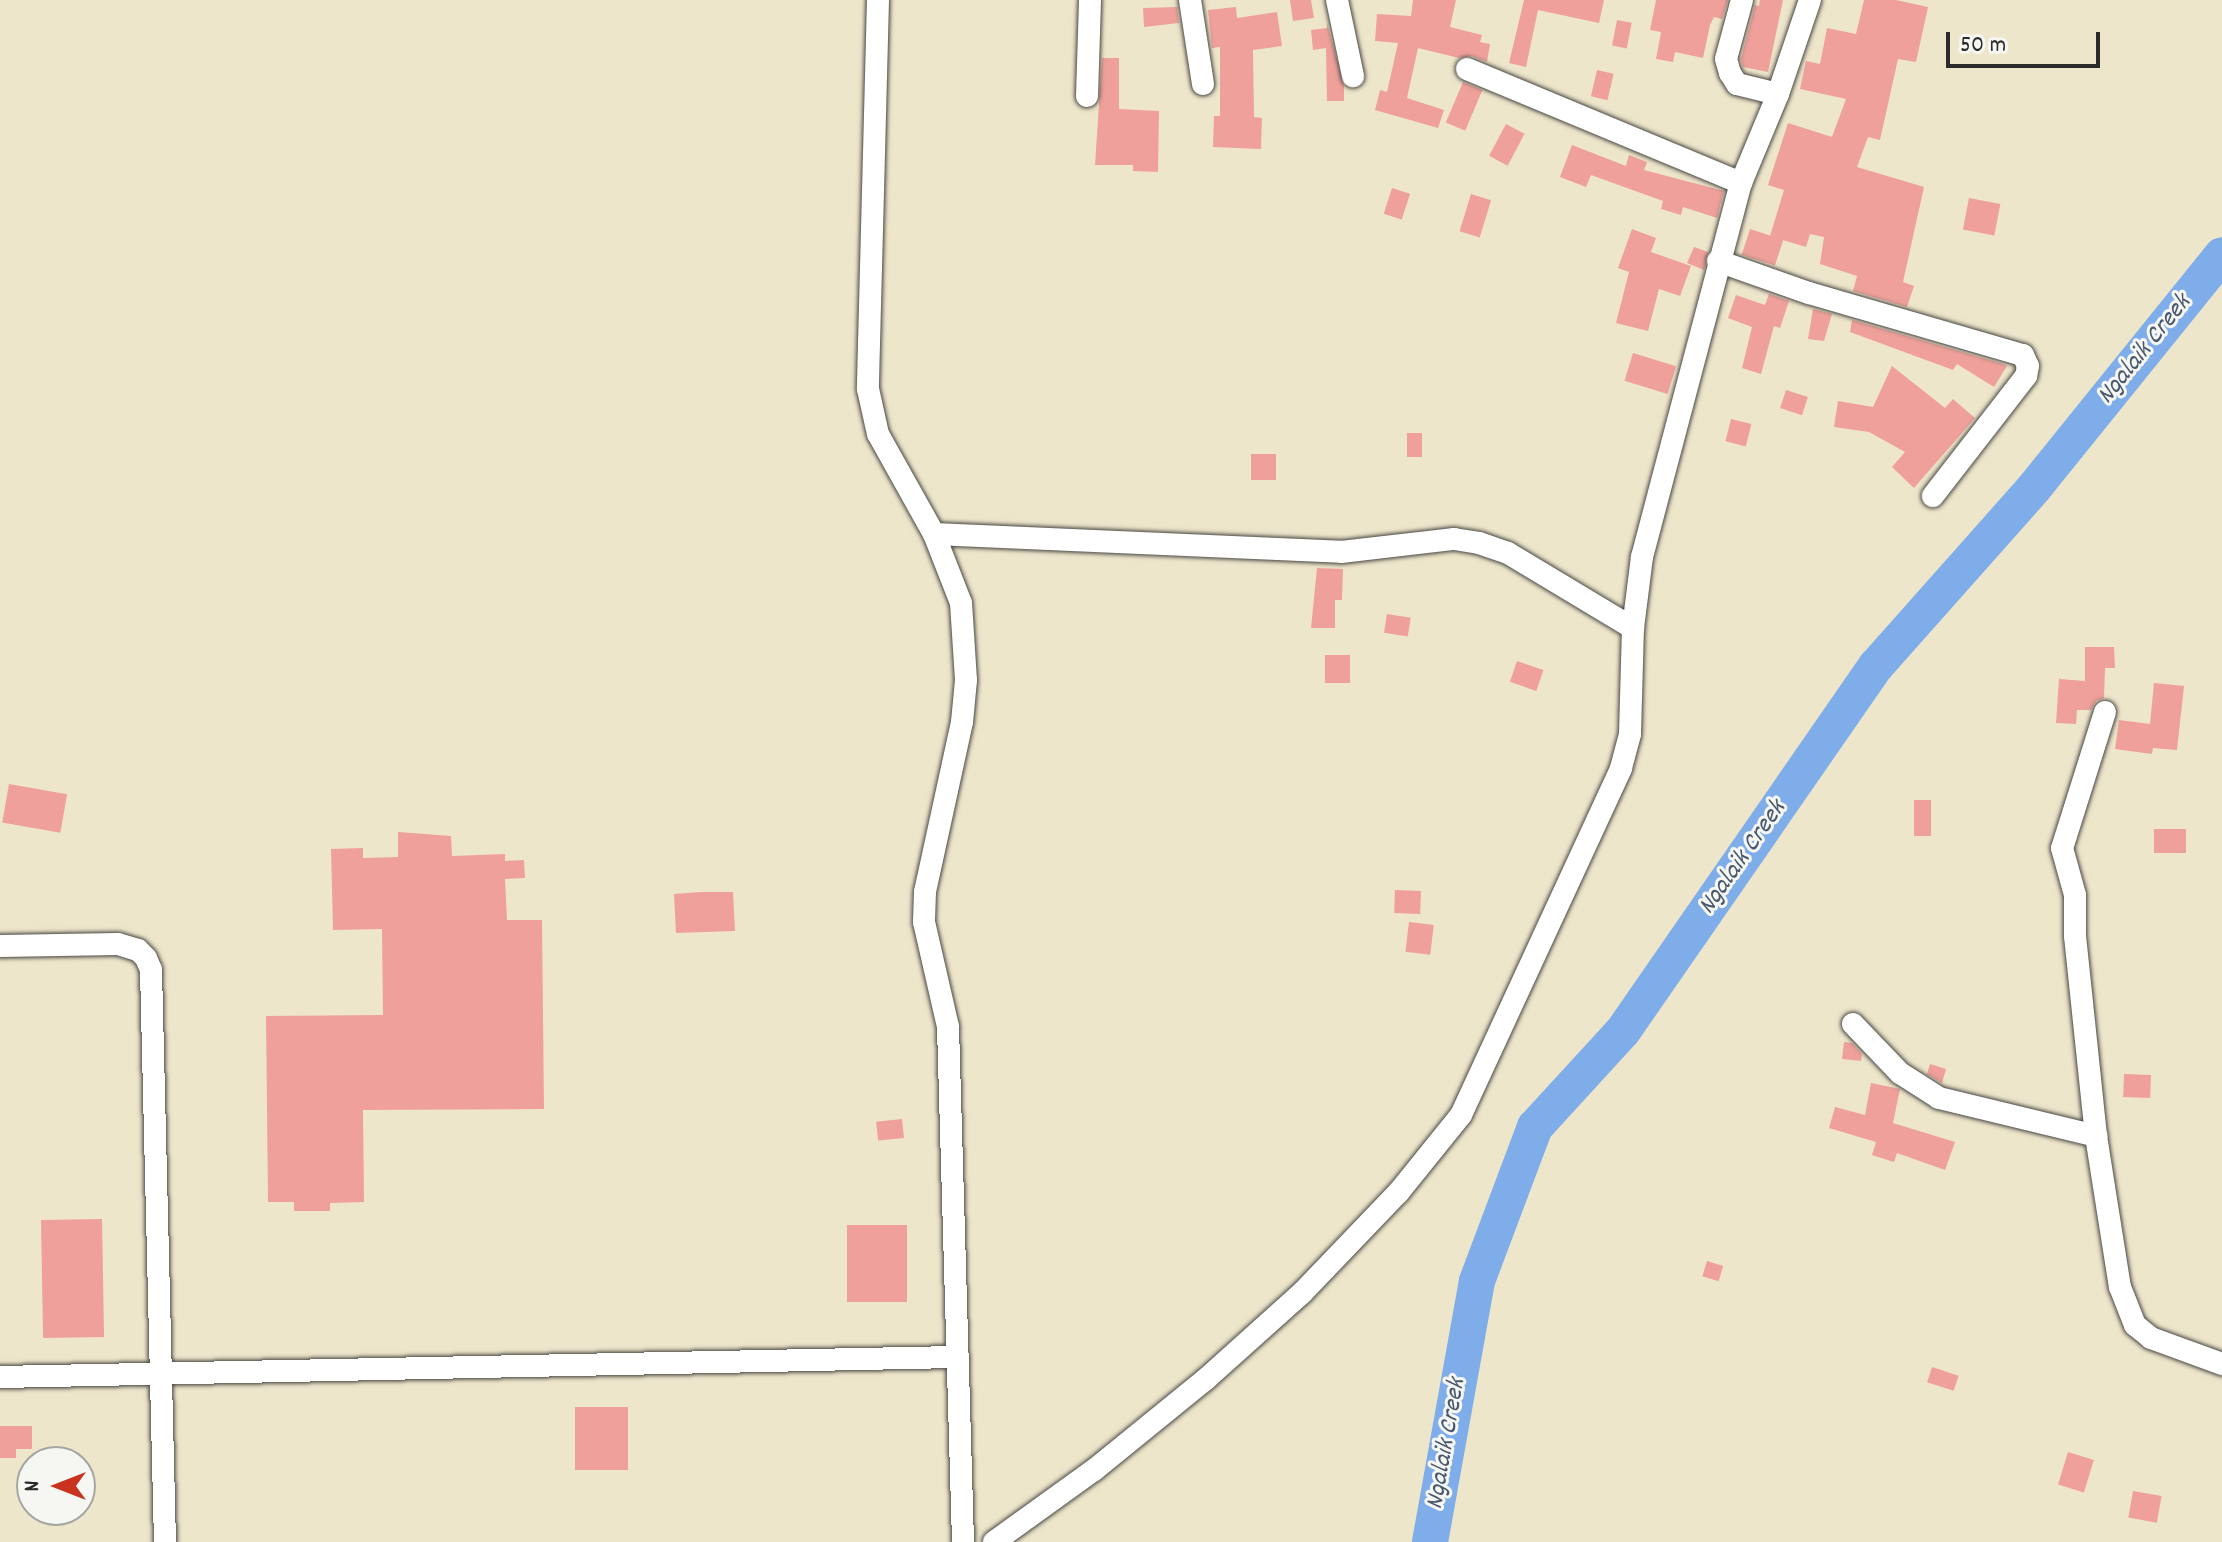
<!DOCTYPE html>
<html>
<head>
<meta charset="utf-8">
<style>
	body { margin:0 }
	#map { position:relative; width:2222px; height:1542px; overflow:hidden; background:#eee6cb; font-family:Dekko,sans-serif }
	div>[style] { position:absolute }
	.river>* { height:36px; margin:-18px; padding:0 18px; transform-origin:18px; border-radius:18px; background:#7eade9 }
	.building>* { inset:0; background:#efa09b; transform-origin:0 0 }
	.roads { filter:drop-shadow(0 0 2px #484743) drop-shadow(0 0 2px #484743) }
	.minor>* { height:22px; margin:-11px; padding:0 11px; transform-origin:11px; border-radius:11px; background:#fff }
	span { translate:-50% -50%; white-space:nowrap; text-align:center; line-height:1.15; -webkit-text-stroke:6px #f6f6f2; paint-order:stroke }
	.water-label { font-size:26px; color:#48586e; font-style:italic }
	.north { position:absolute; left:16px; top:1446px; width:80px; height:80px; box-sizing:border-box; background:#f6f6f2; border:2px solid #a5a5a2; border-radius:50%; rotate:270deg; font-size:22px; font-weight:700; line-height:32px; text-align:center; color:#2b2b2b }
	.north::after { content:''; display:block; margin:auto; width:28px; height:36px; background:#c8321e; clip-path:polygon(50% 0,100% 100%,50% 72%,0 100%) }
	.scale { position:absolute; left:1946px; top:32px; width:154px; height:36px; box-sizing:border-box; border:4px solid #2b2b2b; border-top:0; padding-left:10px; font-size:24px; line-height:28px; white-space:nowrap; color:#2b2b2b; -webkit-text-stroke:6px #f6f6f2; paint-order:stroke }
</style>
</head>
<body>
<div id="map">
	<div class="river">
		<i style="left:1430px;top:1542px;width:265px;rotate:-79.8deg"></i>
		<i style="left:1477px;top:1281px;width:165px;rotate:-69.4deg"></i>
		<i style="left:1535px;top:1127px;width:130px;rotate:-47.5deg"></i>
		<i style="left:1623px;top:1031px;width:444px;rotate:-55.3deg"></i>
		<i style="left:1876px;top:666px;width:238px;rotate:-48.4deg"></i>
		<i style="left:2034px;top:488px;width:299px;rotate:-51.1deg"></i>
	</div>
	<div class="building">
		<i style="clip-path:polygon(1290px 0,1311px 0,1314px 18px,1293px 21px)"></i>
		<i style="clip-path:polygon(1413px 0,1456px 0,1450px 27px,1482px 35px,1480px 42px,1490px 44px,1487px 62px,1472px 56px,1459px 58px,1418px 48px,1407px 98px,1444px 110px,1438px 128px,1375px 110px,1380px 90px,1387px 92px,1398px 43px,1375px 41px,1377px 14px,1411px 16px)"></i>
		<i style="clip-path:polygon(1524px 0,1604px 0,1599px 23px,1538px 10px,1526px 67px,1509px 63px)"></i>
		<i style="clip-path:polygon(1656px 0,1728px 0,1722px 19px,1714px 17px,1710px 25px,1703px 58px,1675px 52px,1673px 62px,1656px 59px,1661px 32px,1650px 30px)"></i>
		<i style="clip-path:polygon(1760px 0,1783px 0,1768px 72px,1743px 67px,1741px 59px,1755px 5px,1759px 6px)"></i>
		<i style="clip-path:polygon(1864px 0,1896px 0,1928px 7px,1916px 62px,1898px 59px,1880px 140px,1868px 137px,1857px 167px,1924px 187px,1903px 282px,1914px 286px,1907px 307px,1853px 291px,1857px 276px,1820px 264px,1824px 237px,1810px 234px,1806px 247px,1770px 236px,1784px 190px,1768px 185px,1788px 123px,1832px 137px,1846px 99px,1800px 89px,1806px 61px,1820px 64px,1827px 28px,1856px 34px)"></i>
		<i style="clip-path:polygon(1177px 7px,1179px 23px,1144px 27px,1143px 8px)"></i>
		<i style="clip-path:polygon(1236px 7px,1237px 18px,1277px 12px,1282px 46px,1253px 50px,1254px 117px,1262px 118px,1261px 149px,1213px 147px,1214px 116px,1220px 116px,1220px 47px,1212px 48px,1208px 10px)"></i>
		<i style="left:1617px;top:20px;width:15px;height:26px;rotate:11deg"></i>
		<i style="clip-path:polygon(1327px 23px,1344px 86px,1344px 101px,1327px 101px,1326px 48px,1313px 50px,1311px 30px,1327px 28px)"></i>
		<i style="clip-path:polygon(1102px 58px,1119px 58px,1119px 109px,1159px 111px,1158px 172px,1133px 171px,1133px 165px,1095px 165px)"></i>
		<i style="left:1597px;top:70px;width:17px;height:27px;rotate:13deg"></i>
		<i style="left:1463px;top:82px;width:21px;height:44px;rotate:23deg"></i>
		<i style="left:1506px;top:124px;width:21px;height:36px;rotate:28deg"></i>
		<i style="clip-path:polygon(1572px 145px,1626px 166px,1629px 155px,1647px 162px,1644px 170px,1724px 191px,1717px 218px,1683px 207px,1681px 215px,1661px 209px,1663px 201px,1591px 175px,1586px 187px,1560px 177px)"></i>
		<i style="left:1392px;top:188px;width:19px;height:27px;rotate:18deg"></i>
		<i style="left:1471px;top:194px;width:21px;height:39px;rotate:17deg"></i>
		<i style="left:1969px;top:198px;width:32px;height:32px;rotate:11deg"></i>
		<i style="clip-path:polygon(1632px 229px,1656px 238px,1651px 252px,1691px 266px,1680px 296px,1659px 289px,1648px 331px,1616px 323px,1629px 272px,1618px 268px)"></i>
		<i style="left:1750px;top:229px;width:35px;height:27px;rotate:18deg"></i>
		<i style="clip-path:polygon(1694px 247px,1708px 252px,1704px 270px,1687px 263px)"></i>
		<i style="clip-path:polygon(1769px 294px,1789px 301px,1780px 328px,1774px 326px,1761px 374px,1742px 368px,1752px 327px,1728px 318px,1736px 295px,1765px 305px)"></i>
		<i style="clip-path:polygon(1813px 309px,1832px 314px,1824px 341px,1808px 339px)"></i>
		<i style="clip-path:polygon(1852px 320px,2003px 364px,2007px 366px,1994px 387px,1957px 364px,1953px 370px,1850px 332px)"></i>
		<i style="left:1633px;top:353px;width:45px;height:29px;rotate:17deg"></i>
		<i style="clip-path:polygon(1892px 366px,1945px 408px,1953px 399px,1975px 418px,1914px 488px,1892px 467px,1905px 452px,1869px 432px,1834px 427px,1838px 401px,1873px 407px)"></i>
		<i style="left:1786px;top:390px;width:23px;height:19px;rotate:18deg"></i>
		<i style="left:1731px;top:419px;width:21px;height:23px;rotate:14deg"></i>
		<i style="left:1407px;top:433px;width:15px;height:24px"></i>
		<i style="left:1251px;top:454px;width:25px;height:26px"></i>
		<i style="clip-path:polygon(1317px 568px,1343px 569px,1342px 600px,1335px 600px,1335px 628px,1311px 628px)"></i>
		<i style="left:1387px;top:614px;width:24px;height:19px;rotate:9deg"></i>
		<i style="clip-path:polygon(2085px 647px,2114px 647px,2115px 668px,2105px 668px,2104px 698px,2096px 701px,2091px 710px,2077px 710px,2076px 724px,2056px 723px,2059px 679px,2085px 681px)"></i>
		<i style="left:1325px;top:655px;width:25px;height:28px"></i>
		<i style="left:1517px;top:661px;width:28px;height:22px;rotate:19deg"></i>
		<i style="clip-path:polygon(2154px 683px,2184px 686px,2177px 750px,2153px 748px,2152px 754px,2115px 749px,2119px 720px,2150px 724px)"></i>
		<i style="left:9px;top:784px;width:59px;height:39px;rotate:10deg"></i>
		<i style="left:1914px;top:800px;width:17px;height:36px"></i>
		<i style="left:2186px;top:829px;width:24px;height:32px;rotate:90deg"></i>
		<i style="clip-path:polygon(398px 832px,451px 836px,452px 856px,505px 854px,505px 861px,524px 860px,525px 878px,505px 879px,507px 920px,542px 920px,544px 1109px,363px 1110px,364px 1202px,330px 1203px,330px 1211px,294px 1211px,294px 1202px,268px 1202px,266px 1016px,383px 1015px,382px 929px,333px 930px,331px 849px,363px 848px,363px 858px,398px 857px)"></i>
		<i style="left:1395px;top:890px;width:26px;height:23px;rotate:2deg"></i>
		<i style="clip-path:polygon(701px 892px,733px 892px,735px 931px,676px 933px,674px 894px)"></i>
		<i style="left:1409px;top:922px;width:25px;height:30px;rotate:7deg"></i>
		<i style="clip-path:polygon(1844px 1042px,1852px 1043px,1862px 1054px,1861px 1061px,1842px 1059px)"></i>
		<i style="clip-path:polygon(1930px 1064px,1946px 1069px,1942px 1083px,1927px 1074px)"></i>
		<i style="left:2124px;top:1074px;width:27px;height:23px;rotate:2deg"></i>
		<i style="clip-path:polygon(1871px 1083px,1900px 1089px,1893px 1123px,1955px 1142px,1945px 1170px,1897px 1153px,1894px 1162px,1872px 1155px,1876px 1142px,1829px 1128px,1835px 1107px,1865px 1115px)"></i>
		<i style="left:902px;top:1119px;width:19px;height:26px;rotate:84deg"></i>
		<i style="left:102px;top:1219px;width:118px;height:61px;rotate:89deg"></i>
		<i style="left:907px;top:1225px;width:77px;height:60px;rotate:90deg"></i>
		<i style="left:1707px;top:1261px;width:17px;height:16px;rotate:17deg"></i>
		<i style="left:1932px;top:1367px;width:28px;height:16px;rotate:18deg"></i>
		<i style="left:575px;top:1407px;width:53px;height:63px"></i>
		<i style="clip-path:polygon(0 1426px,32px 1426px,32px 1449px,16px 1449px,16px 1458px,0 1458px)"></i>
		<i style="left:2068px;top:1452px;width:27px;height:34px;rotate:17deg"></i>
		<i style="left:2133px;top:1491px;width:29px;height:27px;rotate:10deg"></i>
	</div>
	<div class="roads">
		<div class="minor">
			<i style="left:878px;top:0;width:389px;rotate:91.5deg"></i>
			<i style="left:868px;top:389px;width:46px;rotate:77.5deg"></i>
			<i style="left:878px;top:434px;width:115px;rotate:60.8deg"></i>
			<i style="left:934px;top:534px;width:74px;rotate:68.6deg"></i>
			<i style="left:961px;top:603px;width:77px;rotate:86.3deg"></i>
			<i style="left:966px;top:680px;width:42px;rotate:95.4deg"></i>
			<i style="left:962px;top:722px;width:174px;rotate:102.3deg"></i>
			<i style="left:925px;top:892px;width:30px;rotate:92deg"></i>
			<i style="left:924px;top:922px;width:108px;rotate:77.1deg"></i>
			<i style="left:948px;top:1027px;width:515px;rotate:88.33deg"></i>
			<i style="left:1190px;top:0;width:85px;rotate:81.2deg"></i>
			<i style="left:1337px;top:0;width:78px;rotate:78.1deg"></i>
			<i style="left:1742px;top:0;width:61px;rotate:105.2deg"></i>
			<i style="left:1726px;top:59px;width:15px;rotate:74deg"></i>
			<i style="left:1730px;top:73px;width:13px;rotate:58deg"></i>
			<i style="left:1737px;top:84px;width:42px;rotate:13.7deg"></i>
			<i style="left:1467px;top:69px;width:297px;rotate:22.6deg"></i>
			<i style="left:1087px;top:96px;width:96px;rotate:-88.2deg"></i>
			<i style="left:1718px;top:261px;width:96px;rotate:19.4deg"></i>
			<i style="left:1809px;top:293px;width:223px;rotate:16.2deg"></i>
			<i style="left:2023px;top:355px;width:12px;rotate:66deg"></i>
			<i style="left:2028px;top:366px;width:10px;rotate:101deg"></i>
			<i style="left:2026px;top:376px;width:152px;rotate:127.8deg"></i>
			<i style="left:934px;top:534px;width:407px;rotate:2.5deg"></i>
			<i style="left:1341px;top:552px;width:114px;rotate:-6.6deg"></i>
			<i style="left:1454px;top:539px;width:25px;rotate:9deg"></i>
			<i style="left:1479px;top:543px;width:31px;rotate:19deg"></i>
			<i style="left:1508px;top:553px;width:146px;rotate:31deg"></i>
			<i style="left:2105px;top:712px;width:143px;rotate:107.5deg"></i>
			<i style="left:2062px;top:848px;width:49px;rotate:74.5deg"></i>
			<i style="left:2075px;top:895px;width:41px;rotate:90deg"></i>
			<i style="left:2075px;top:936px;width:201px;rotate:84deg"></i>
			<i style="left:2096px;top:1136px;width:153px;rotate:81deg"></i>
			<i style="left:2120px;top:1287px;width:41px;rotate:68.5deg"></i>
			<i style="left:2135px;top:1325px;width:21px;rotate:39deg"></i>
			<i style="left:2151px;top:1338px;width:76px;rotate:20.1deg"></i>
			<i style="left:0;top:946px;width:118px;rotate:-1deg"></i>
			<i style="left:118px;top:944px;width:21px;rotate:17deg"></i>
			<i style="left:138px;top:950px;width:11px;rotate:45deg"></i>
			<i style="left:146px;top:958px;width:13px;rotate:67deg"></i>
			<i style="left:151px;top:970px;width:572px;rotate:88.6deg"></i>
			<i style="left:1853px;top:1024px;width:68px;rotate:46.2deg"></i>
			<i style="left:1900px;top:1073px;width:46px;rotate:32.7deg"></i>
			<i style="left:1939px;top:1098px;width:162px;rotate:13.6deg"></i>
			<i style="left:0;top:1377px;width:958px;rotate:-1.2deg"></i>
			<i style="left:994px;top:1542px;width:123px;rotate:-35.8deg"></i>
			<i style="left:1094px;top:1470px;width:144px;rotate:-39.1deg"></i>
			<i style="left:1206px;top:1379px;width:129px;rotate:-41.9deg"></i>
			<i style="left:1302px;top:1293px;width:139px;rotate:-46.2deg"></i>
			<i style="left:1398px;top:1193px;width:100px;rotate:-51.1deg"></i>
			<i style="left:1461px;top:1115px;width:382px;rotate:-65.2deg"></i>
			<i style="left:1621px;top:768px;width:35px;rotate:-75deg"></i>
			<i style="left:1630px;top:734px;width:106px;rotate:-88.4deg"></i>
			<i style="left:1633px;top:628px;width:72px;rotate:-82.8deg"></i>
			<i style="left:1642px;top:557px;width:387px;rotate:-75.2deg"></i>
			<i style="left:1741px;top:183px;width:96px;rotate:-67.4deg"></i>
			<i style="left:1778px;top:94px;width:99px;rotate:-71.2deg"></i>
		</div>
	</div>
	<div class="water-label">
		<span style="left:2145px;top:350px;rotate:-51deg">Ngalaik Creek</span>
		<span style="left:1743px;top:858px;rotate:-55deg">Ngalaik Creek</span>
		<span style="left:1447px;top:1444px;rotate:-80deg">Ngalaik Creek</span>
	</div>
	<div class="north">N</div>
	<div class="scale">50 m</div>
</div>
</body>
</html>
